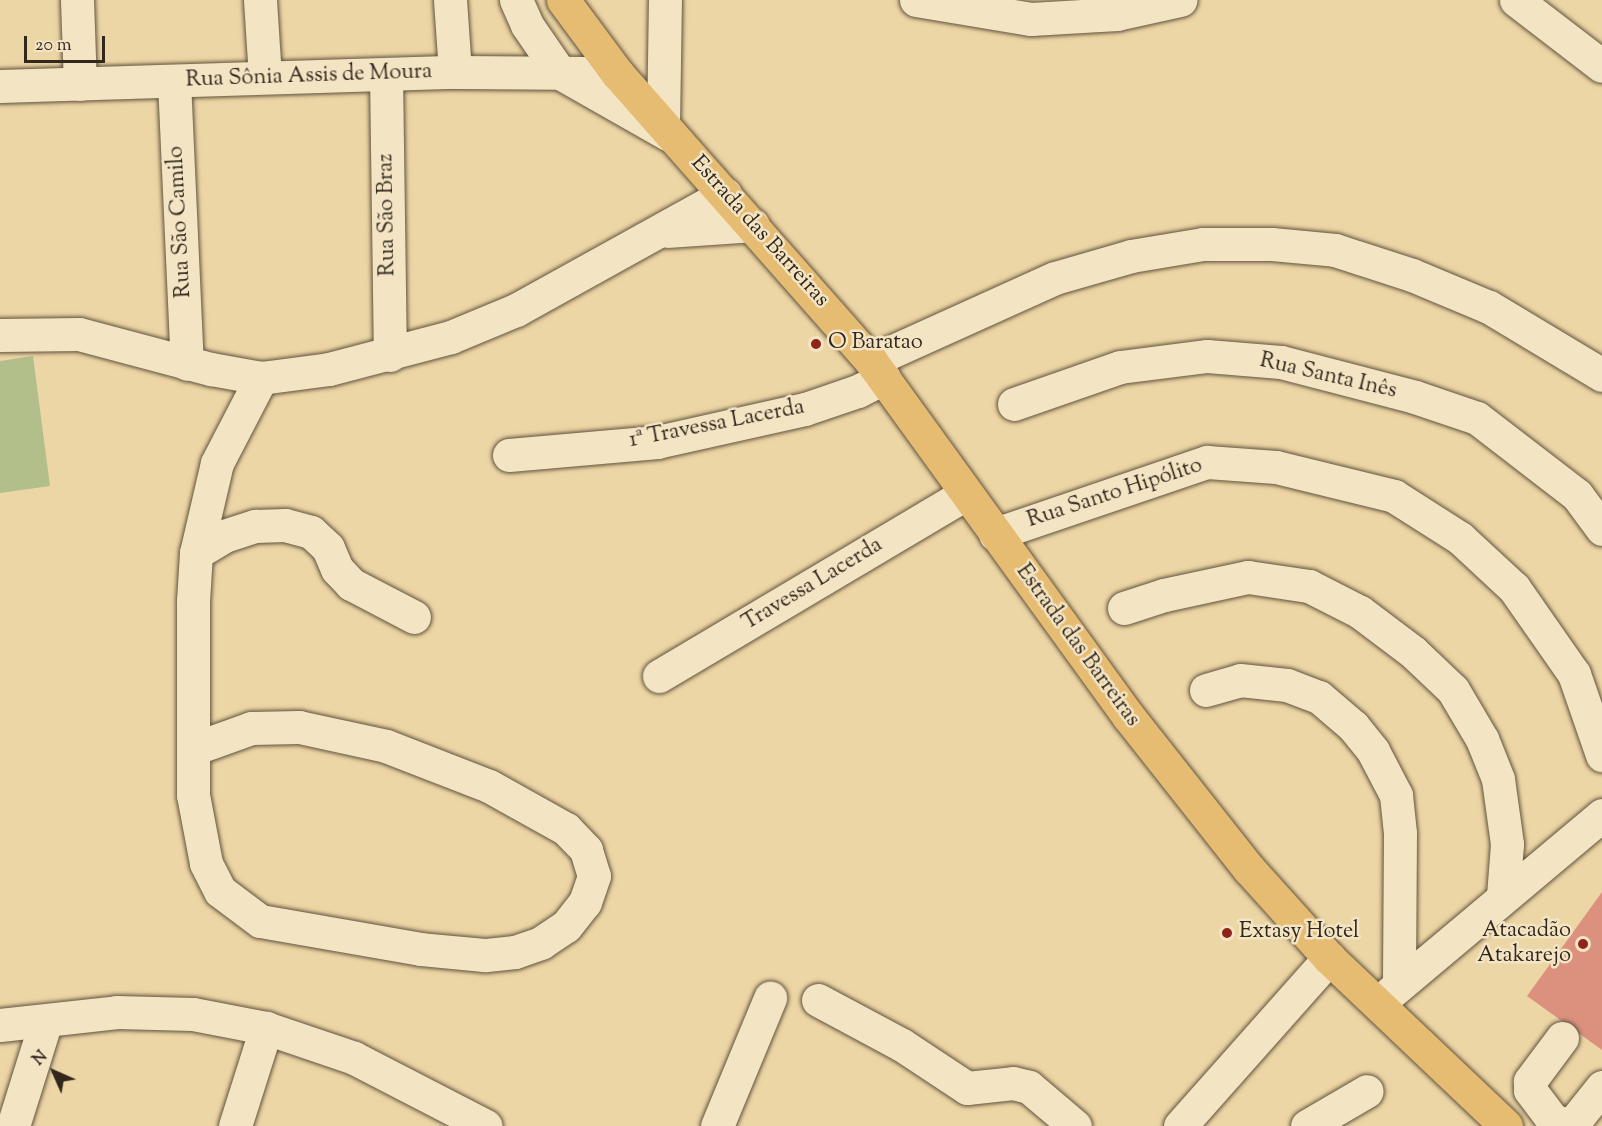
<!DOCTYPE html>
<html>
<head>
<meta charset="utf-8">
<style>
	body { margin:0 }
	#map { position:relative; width:1602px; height:1126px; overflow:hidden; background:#edd6a5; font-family:"Sorts Mill Goudy",serif }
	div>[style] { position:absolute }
	.green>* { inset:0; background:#b2bf8b }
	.building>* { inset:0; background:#dc917e }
	.roads { filter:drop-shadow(0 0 2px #61533e) drop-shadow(0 0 2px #61533e) }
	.minor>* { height:33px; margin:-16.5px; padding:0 16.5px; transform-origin:16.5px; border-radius:16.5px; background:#f3e4c4 }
	.major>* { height:33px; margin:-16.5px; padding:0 16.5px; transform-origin:16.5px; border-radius:16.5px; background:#e6bb72 }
	.dots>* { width:16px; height:16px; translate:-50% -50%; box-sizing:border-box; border:3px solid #f3e4c4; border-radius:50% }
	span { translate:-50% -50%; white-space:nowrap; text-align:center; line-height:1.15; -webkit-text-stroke:5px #f3e4c4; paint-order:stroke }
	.street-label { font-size:22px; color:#32271c }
	.poi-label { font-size:22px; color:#32271c }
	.left { translate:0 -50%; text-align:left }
	.right { translate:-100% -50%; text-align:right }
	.north { position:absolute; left:24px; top:1042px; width:60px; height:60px; -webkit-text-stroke:4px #f3e4c4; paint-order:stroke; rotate:315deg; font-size:16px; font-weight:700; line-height:24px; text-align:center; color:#32271c }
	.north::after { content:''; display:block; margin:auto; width:21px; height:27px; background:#32271c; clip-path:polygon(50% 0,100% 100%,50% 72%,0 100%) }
	.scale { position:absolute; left:24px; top:36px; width:81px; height:27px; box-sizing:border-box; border:3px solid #32271c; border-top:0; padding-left:8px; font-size:18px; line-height:21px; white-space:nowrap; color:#32271c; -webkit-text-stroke:4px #f3e4c4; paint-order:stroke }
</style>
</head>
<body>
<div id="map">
	<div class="green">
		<i style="clip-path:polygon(33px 356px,50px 486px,0 493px,0 361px)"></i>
	</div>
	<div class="building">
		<i style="clip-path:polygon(1602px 892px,1602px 1050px,1527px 996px)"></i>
	</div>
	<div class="roads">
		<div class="minor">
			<i style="left:77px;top:0;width:84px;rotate:88deg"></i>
			<i style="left:260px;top:0;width:77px;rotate:86.3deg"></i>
			<i style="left:450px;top:0;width:72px;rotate:86deg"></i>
			<i style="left:516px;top:0;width:27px;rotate:66deg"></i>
			<i style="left:527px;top:25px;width:58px;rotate:55.5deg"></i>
			<i style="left:560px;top:73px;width:125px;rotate:29.6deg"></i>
			<i style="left:916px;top:0;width:117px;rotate:9.4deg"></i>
			<i style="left:1031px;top:19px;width:86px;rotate:-3.3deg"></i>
			<i style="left:1117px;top:14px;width:65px;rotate:-12.5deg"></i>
			<i style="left:1516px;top:0;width:108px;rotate:37.5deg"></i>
			<i style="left:386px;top:74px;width:281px;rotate:89.2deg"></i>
			<i style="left:174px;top:81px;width:283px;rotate:87.4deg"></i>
			<i style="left:0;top:86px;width:455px;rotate:-1.8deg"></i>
			<i style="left:455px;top:72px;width:162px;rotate:0.4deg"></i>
			<i style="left:663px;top:125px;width:125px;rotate:-89.1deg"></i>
			<i style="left:668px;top:231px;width:85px;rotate:-4deg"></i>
			<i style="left:0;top:335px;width:79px;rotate:-0.7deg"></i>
			<i style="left:79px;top:334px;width:137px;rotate:14.9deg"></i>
			<i style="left:211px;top:369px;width:51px;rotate:10.2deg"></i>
			<i style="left:261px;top:378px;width:69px;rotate:-7.5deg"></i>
			<i style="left:329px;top:369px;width:126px;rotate:-14.7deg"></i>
			<i style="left:451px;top:337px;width:70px;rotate:-22.6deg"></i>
			<i style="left:516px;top:310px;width:239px;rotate:-29deg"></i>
			<i style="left:871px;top:361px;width:202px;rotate:-24.3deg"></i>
			<i style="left:1055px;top:278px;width:79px;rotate:-16.1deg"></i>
			<i style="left:1131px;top:256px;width:73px;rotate:-9.5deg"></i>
			<i style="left:1203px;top:244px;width:69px"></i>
			<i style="left:1272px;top:244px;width:63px;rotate:5.4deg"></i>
			<i style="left:1335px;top:250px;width:81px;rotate:18deg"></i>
			<i style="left:1412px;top:275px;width:83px;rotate:22.6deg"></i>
			<i style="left:1489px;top:307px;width:132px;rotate:31deg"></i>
			<i style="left:1014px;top:404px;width:112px;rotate:-19.2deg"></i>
			<i style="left:1120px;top:367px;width:88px;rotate:-7.2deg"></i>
			<i style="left:1207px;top:356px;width:74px;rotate:4.6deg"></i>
			<i style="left:1281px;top:362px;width:138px;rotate:14.6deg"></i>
			<i style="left:1415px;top:397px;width:65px;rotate:18.7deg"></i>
			<i style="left:1477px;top:418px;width:126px;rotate:37.6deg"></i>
			<i style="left:1577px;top:495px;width:42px;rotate:53.7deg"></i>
			<i style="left:509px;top:455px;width:149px;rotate:-5deg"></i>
			<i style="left:657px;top:442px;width:152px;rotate:-12.6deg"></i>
			<i style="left:805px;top:409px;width:56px;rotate:-18.8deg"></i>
			<i style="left:858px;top:391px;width:29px;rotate:-27deg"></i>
			<i style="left:995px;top:534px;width:224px;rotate:-18.8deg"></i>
			<i style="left:1207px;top:462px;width:69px;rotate:4.1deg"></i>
			<i style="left:1276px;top:467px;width:122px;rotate:13.8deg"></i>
			<i style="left:1394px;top:496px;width:78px;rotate:32.5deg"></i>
			<i style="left:1460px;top:538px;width:74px;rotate:42.8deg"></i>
			<i style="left:1514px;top:588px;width:105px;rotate:55.1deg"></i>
			<i style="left:1574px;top:674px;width:86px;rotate:70.9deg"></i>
			<i style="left:196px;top:553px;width:33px;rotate:-31deg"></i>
			<i style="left:224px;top:536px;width:33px;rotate:-18deg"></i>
			<i style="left:255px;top:526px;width:30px;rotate:-2deg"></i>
			<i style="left:285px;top:525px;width:27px;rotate:15deg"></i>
			<i style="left:311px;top:532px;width:23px;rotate:43deg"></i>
			<i style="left:328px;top:548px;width:23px;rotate:67deg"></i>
			<i style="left:337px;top:569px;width:21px;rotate:47deg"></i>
			<i style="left:351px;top:584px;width:71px;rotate:27.6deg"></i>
			<i style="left:1124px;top:608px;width:42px;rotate:-18deg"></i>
			<i style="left:1164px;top:595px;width:86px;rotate:-12.1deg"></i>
			<i style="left:1248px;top:577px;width:62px;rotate:8.4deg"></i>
			<i style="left:1309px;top:586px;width:57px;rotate:27deg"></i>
			<i style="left:1360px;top:612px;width:66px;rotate:37deg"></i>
			<i style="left:1413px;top:652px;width:55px;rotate:43.5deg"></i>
			<i style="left:1453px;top:690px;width:57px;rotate:59.4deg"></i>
			<i style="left:1482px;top:739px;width:43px;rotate:68.2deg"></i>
			<i style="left:1498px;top:779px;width:66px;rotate:82.1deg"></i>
			<i style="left:1507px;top:844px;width:52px;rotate:94.4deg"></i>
			<i style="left:659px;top:676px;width:357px;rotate:-30.7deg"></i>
			<i style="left:1206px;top:690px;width:35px;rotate:-16deg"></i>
			<i style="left:1240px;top:680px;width:47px;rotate:6.1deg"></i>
			<i style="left:1287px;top:685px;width:34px;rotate:21deg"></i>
			<i style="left:1319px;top:697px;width:45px;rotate:40.5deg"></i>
			<i style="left:1353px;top:726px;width:32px;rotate:51deg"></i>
			<i style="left:1373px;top:751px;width:50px;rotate:62.4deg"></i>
			<i style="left:1396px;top:795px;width:39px;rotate:84deg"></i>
			<i style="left:1400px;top:834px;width:150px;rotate:90.4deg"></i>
			<i style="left:193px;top:749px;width:62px;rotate:-19.9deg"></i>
			<i style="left:251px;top:728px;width:48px;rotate:-1.2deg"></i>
			<i style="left:299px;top:727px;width:89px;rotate:12.3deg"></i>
			<i style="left:386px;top:746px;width:110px;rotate:21.2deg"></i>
			<i style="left:489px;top:786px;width:88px;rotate:29.2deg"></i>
			<i style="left:566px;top:829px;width:29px;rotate:46deg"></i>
			<i style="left:586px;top:850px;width:27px;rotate:73deg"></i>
			<i style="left:594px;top:876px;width:28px;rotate:109deg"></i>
			<i style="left:585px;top:902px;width:31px;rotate:128deg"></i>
			<i style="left:566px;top:926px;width:30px;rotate:146deg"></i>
			<i style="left:541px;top:943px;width:28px;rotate:161deg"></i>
			<i style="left:515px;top:952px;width:31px;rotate:174deg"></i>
			<i style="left:484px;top:955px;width:63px;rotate:-174.6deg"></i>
			<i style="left:421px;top:949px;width:163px;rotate:-170.1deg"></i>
			<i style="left:260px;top:921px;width:50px;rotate:-143.1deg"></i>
			<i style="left:220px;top:891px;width:31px;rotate:-117deg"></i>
			<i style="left:206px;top:863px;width:69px;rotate:-100.8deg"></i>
			<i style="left:193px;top:795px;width:194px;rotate:-90deg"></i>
			<i style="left:193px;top:601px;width:48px;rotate:-86.4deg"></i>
			<i style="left:196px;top:553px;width:92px;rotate:-76.9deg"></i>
			<i style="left:217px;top:463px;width:96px;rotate:-62.6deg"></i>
			<i style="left:1390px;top:993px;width:277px;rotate:-40deg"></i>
			<i style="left:818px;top:1000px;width:95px;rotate:28.2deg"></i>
			<i style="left:902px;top:1045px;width:78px;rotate:33.5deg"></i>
			<i style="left:967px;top:1088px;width:46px;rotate:-6.2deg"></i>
			<i style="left:1013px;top:1083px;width:16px;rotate:14deg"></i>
			<i style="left:1029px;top:1087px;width:60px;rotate:40.3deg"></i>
			<i style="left:0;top:1025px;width:118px;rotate:-6.3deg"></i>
			<i style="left:117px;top:1012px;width:76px;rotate:1.5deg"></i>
			<i style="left:193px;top:1014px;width:74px;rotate:10.9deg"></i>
			<i style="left:266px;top:1028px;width:93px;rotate:18.8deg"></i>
			<i style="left:354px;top:1058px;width:148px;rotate:27.3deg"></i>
			<i style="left:1562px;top:1038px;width:54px;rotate:126.7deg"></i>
			<i style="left:1530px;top:1081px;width:9px;rotate:90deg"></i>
			<i style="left:1530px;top:1090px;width:36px;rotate:53deg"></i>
			<i style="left:1552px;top:1119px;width:11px;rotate:27deg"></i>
			<i style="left:1562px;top:1124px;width:12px;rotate:-9deg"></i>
			<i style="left:1574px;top:1122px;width:45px;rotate:-51.3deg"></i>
			<i style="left:13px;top:1126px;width:110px;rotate:-72.6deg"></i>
			<i style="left:235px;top:1126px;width:103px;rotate:-72.4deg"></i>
			<i style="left:717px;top:1126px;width:139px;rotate:-67.5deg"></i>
			<i style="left:1180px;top:1126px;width:225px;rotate:-48.4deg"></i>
			<i style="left:1307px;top:1126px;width:69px;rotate:-30.3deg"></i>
		</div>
		<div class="major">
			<i style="left:563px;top:0;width:91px;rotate:53.5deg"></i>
			<i style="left:617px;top:73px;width:384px;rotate:48.6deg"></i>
			<i style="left:871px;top:361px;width:438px;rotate:54.1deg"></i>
			<i style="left:1128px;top:716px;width:195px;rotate:51.7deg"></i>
			<i style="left:1249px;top:869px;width:120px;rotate:48deg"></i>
			<i style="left:1329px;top:958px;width:244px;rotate:43.5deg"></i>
		</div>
	</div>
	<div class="dots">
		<i style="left:816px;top:344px;background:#8f2418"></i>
		<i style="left:1227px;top:933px;background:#8f2418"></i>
		<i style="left:1583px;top:944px;background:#8f2418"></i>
	</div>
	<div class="street-label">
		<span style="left:309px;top:77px;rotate:-2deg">Rua Sônia Assis de Moura</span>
		<span style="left:388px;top:215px;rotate:-91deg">Rua São Braz</span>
		<span style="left:181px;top:222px;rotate:-93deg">Rua São Camilo</span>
		<span style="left:759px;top:232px;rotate:48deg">Estrada das Barreiras</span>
		<span style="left:1328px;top:377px;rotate:13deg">Rua Santa Inês</span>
		<span style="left:717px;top:425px;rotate:-11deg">1ª Travessa Lacerda</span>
		<span style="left:1115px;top:494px;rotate:-18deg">Rua Santo Hipólito</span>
		<span style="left:813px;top:585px;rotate:-31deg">Travessa Lacerda</span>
		<span style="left:1077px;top:646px;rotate:54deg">Estrada das Barreiras</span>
	</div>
	<div class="poi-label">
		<span class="left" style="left:828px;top:344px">O Baratao</span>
		<span class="right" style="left:1571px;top:944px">Atacadão<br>Atakarejo</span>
		<span class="left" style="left:1239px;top:933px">Extasy Hotel</span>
	</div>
	<div class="north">N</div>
	<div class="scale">20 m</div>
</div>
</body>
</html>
